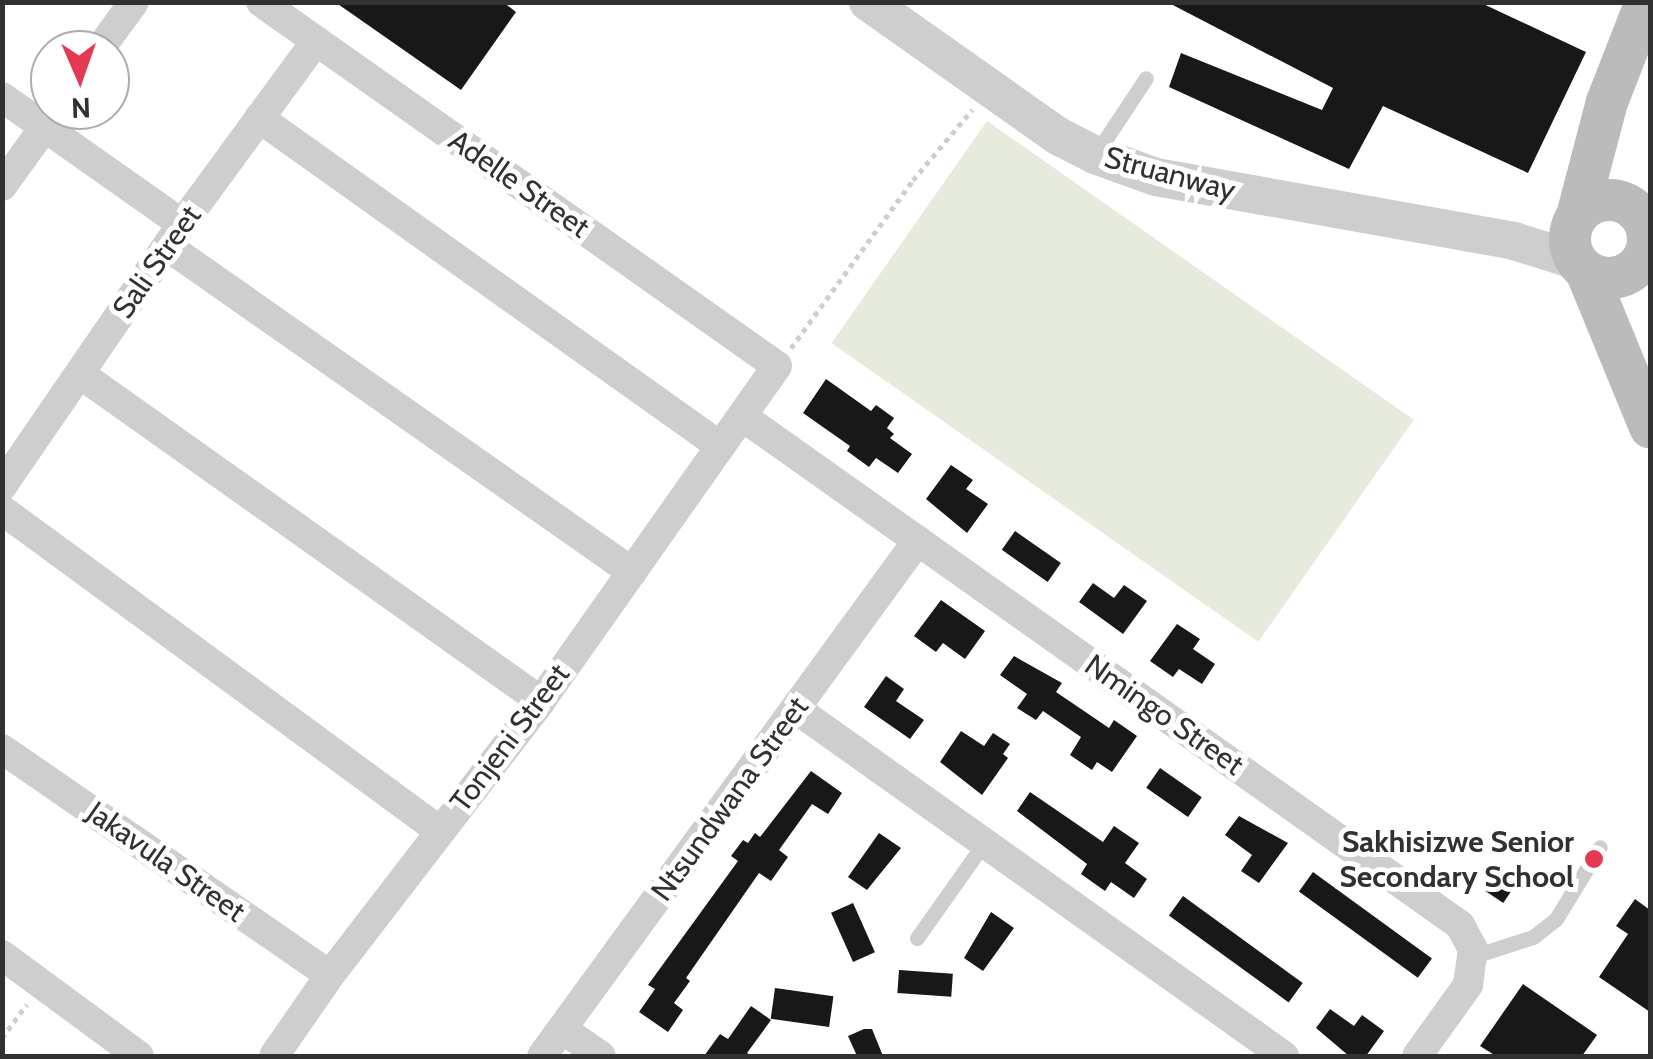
<!DOCTYPE html>
<html>
<head>
<meta charset="utf-8">
<style>
	body { margin:0 }
	#map { position:relative; width:1653px; height:1059px; overflow:hidden; background:#fff; font-family:Cabin,sans-serif }
	div>[style] { position:absolute }
	.green>* { inset:0; background:#e6ebdd; transform-origin:0 0 }
	.building>* { inset:0; background:#181818; transform-origin:0 0 }
	.path>* { height:5px; margin-top:-2.5px; transform-origin:0; background:repeating-linear-gradient(90deg,#cecece 0 5px,transparent 0 10px) }
	.service>* { height:15px; margin:-7.5px; padding:0 7.5px; transform-origin:7.5px; border-radius:7.5px; background:#cecece }
	.minor>* { height:30px; margin:-15px; padding:0 15px; transform-origin:15px; border-radius:15px; background:#cecece }
	.tertiary>* { height:38px; margin:-19px; padding:0 19px; transform-origin:19px; border-radius:19px; background:#cecece }
	.secondary>* { height:42px; margin:-21px; padding:0 21px; transform-origin:21px; border-radius:21px; background:#bbb }
	.secondary>.ring { margin:-21px; padding:0; box-sizing:content-box; background:none; border:42px solid #bbb; border-radius:50% }
	.dots>* { width:28px; height:28px; translate:-50% -50%; box-sizing:border-box; border:5px solid #fff; border-radius:50% }
	span { translate:-50% -50%; white-space:nowrap; text-align:center; line-height:1.15; -webkit-text-stroke:10px #fff; paint-order:stroke }
	.street-label { font-size:30px; color:#313131 }
	.poi-label { font-size:30px; color:#313131; font-weight:700 }
	.right { translate:-100% -50%; text-align:right }
	.frame { position:absolute; inset:0; border:5px solid #313131; pointer-events:none }
	.north { position:absolute; left:30px; top:30px; width:100px; height:100px; box-sizing:border-box; background:#fff; border:2px solid #adadad; border-radius:50%; rotate:178deg; font-size:28px; font-weight:700; line-height:40px; text-align:center; color:#313131 }
	.north::after { content:''; display:block; margin:auto; width:35px; height:45px; background:#e33953; clip-path:polygon(50% 0,100% 100%,50% 72%,0 100%) }
</style>
</head>
<body>
<div id="map">
	<div class="green">
		<i style="left:987px;top:121px;width:521px;height:271px;rotate:35deg"></i>
	</div>
	<div class="building">
		<i style="clip-path:polygon(335px 2px,503px 2px,516px 12px,461px 90px)"></i>
		<i style="clip-path:polygon(1167px 2px,1479px 2px,1586px 52px,1528px 173px,1383px 106px,1349px 169px,1169px 87px,1181px 53px,1322px 110px,1333px 88px)"></i>
		<i style="clip-path:polygon(826px 379px,871px 411px,876px 405px,894px 418px,887px 428px,894px 434px,890px 438px,912px 454px,898px 473px,876px 458px,869px 467px,847px 451px,850px 446px,803px 413px)"></i>
		<i style="clip-path:polygon(951px 465px,973px 480px,966px 489px,988px 504px,967px 533px,926px 499px)"></i>
		<i style="left:1015px;top:531px;width:56px;height:23px;rotate:35deg"></i>
		<i style="clip-path:polygon(1093px 583px,1114px 598px,1124px 585px,1147px 601px,1123px 634px,1079px 602px)"></i>
		<i style="clip-path:polygon(941px 600px,985px 631px,965px 659px,943px 643px,936px 652px,914px 636px)"></i>
		<i style="clip-path:polygon(1177px 624px,1200px 639px,1193px 649px,1215px 664px,1202px 684px,1179px 669px,1173px 677px,1150px 661px)"></i>
		<i style="clip-path:polygon(1014px 656px,1062px 683px,1056px 692px,1109px 728px,1114px 720px,1137px 736px,1112px 772px,1097px 762px,1092px 770px,1070px 755px,1081px 737px,1043px 711px,1036px 720px,1017px 708px,1027px 694px,1000px 675px)"></i>
		<i style="clip-path:polygon(886px 676px,904px 689px,896px 701px,924px 720px,910px 739px,864px 707px)"></i>
		<i style="clip-path:polygon(961px 731px,984px 746px,993px 733px,1010px 744px,1003px 754px,1008px 758px,982px 795px,940px 762px)"></i>
		<i style="left:1160px;top:768px;width:51px;height:24px;rotate:35deg"></i>
		<i style="clip-path:polygon(811px 771px,842px 793px,828px 814px,812px 804px,779px 850px,788px 857px,771px 881px,759px 873px,686px 978px,690px 981px,674px 1003px,683px 1010px,668px 1032px,639px 1012px,655px 989px,648px 985px,738px 861px,731px 856px,743px 840px,748px 843px,755px 833px,760px 837px)"></i>
		<i style="clip-path:polygon(1030px 792px,1103px 842px,1114px 826px,1139px 843px,1125px 863px,1147px 879px,1134px 898px,1111px 882px,1105px 891px,1081px 874px,1087px 864px,1017px 811px)"></i>
		<i style="clip-path:polygon(1239px 816px,1288px 843px,1259px 883px,1241px 871px,1252px 855px,1225px 835px)"></i>
		<i style="clip-path:polygon(879px 833px,901px 848px,867px 890px,848px 877px)"></i>
		<i style="left:1499px;top:870px;width:22px;height:25px;rotate:34deg"></i>
		<i style="left:1313px;top:872px;width:147px;height:24px;rotate:36deg"></i>
		<i style="left:1183px;top:896px;width:148px;height:24px;rotate:36deg"></i>
		<i style="clip-path:polygon(1635px 899px,1650px 910px,1650px 1012px,1599px 977px,1628px 934px,1616px 926px)"></i>
		<i style="left:853px;top:903px;width:54px;height:24px;rotate:66deg"></i>
		<i style="clip-path:polygon(991px 912px,1014px 928px,983px 971px,964px 958px)"></i>
		<i style="left:899px;top:970px;width:54px;height:23px;rotate:4deg"></i>
		<i style="clip-path:polygon(1523px 984px,1597px 1035px,1582px 1056px,1496px 1056px,1480px 1046px)"></i>
		<i style="left:775px;top:988px;width:59px;height:31px;rotate:8deg"></i>
		<i style="clip-path:polygon(751px 1006px,771px 1020px,747px 1053px,752px 1056px,704px 1056px,720px 1034px,728px 1039px)"></i>
		<i style="clip-path:polygon(1330px 1009px,1354px 1026px,1362px 1015px,1384px 1031px,1366px 1056px,1349px 1056px,1316px 1028px)"></i>
		<i style="clip-path:polygon(864px 1029px,872px 1029px,883px 1056px,857px 1056px,848px 1036px)"></i>
	</div>
	<div class="path">
		<i style="left:791px;top:348px;width:208px;rotate:-54deg"></i>
		<i style="left:913px;top:180px;width:92px;rotate:-49.9deg"></i>
		<i style="left:2px;top:1038px;width:42px;rotate:-53.7deg"></i>
	</div>
	<div class="service">
		<i style="left:1095px;top:155px;width:92px;rotate:-56.5deg"></i>
		<i style="left:917px;top:938px;width:116px;rotate:-54.8deg"></i>
		<i style="left:1474px;top:956px;width:62px;rotate:-17.9deg"></i>
		<i style="left:1533px;top:937px;width:29px;rotate:-38deg"></i>
		<i style="left:1556px;top:919px;width:84px;rotate:-58.6deg"></i>
	</div>
	<div class="minor">
		<i style="left:261px;top:2px;width:631px;rotate:35.2deg"></i>
		<i style="left:777px;top:366px;width:410px;rotate:125.2deg"></i>
		<i style="left:541px;top:701px;width:346px;rotate:127.6deg"></i>
		<i style="left:330px;top:975px;width:98px;rotate:124.7deg"></i>
		<i style="left:99px;top:50px;width:59px;rotate:-53.9deg"></i>
		<i style="left:2px;top:97px;width:220px;rotate:35.2deg"></i>
		<i style="left:259px;top:118px;width:566px;rotate:35.43deg"></i>
		<i style="left:2px;top:186px;width:92px;rotate:-54.2deg"></i>
		<i style="left:167px;top:246px;width:568px;rotate:35.03deg"></i>
		<i style="left:80px;top:374px;width:565px;rotate:35.35deg"></i>
		<i style="left:743px;top:417px;width:879px;rotate:35.32deg"></i>
		<i style="left:1460px;top:925px;width:27px;rotate:62deg"></i>
		<i style="left:1473px;top:949px;width:36px;rotate:98deg"></i>
		<i style="left:1468px;top:985px;width:87px;rotate:125.7deg"></i>
		<i style="left:2px;top:486px;width:318px;rotate:-55.5deg"></i>
		<i style="left:182px;top:224px;width:227px;rotate:-53.8deg"></i>
		<i style="left:2px;top:510px;width:543px;rotate:36.24deg"></i>
		<i style="left:796px;top:709px;width:599px;rotate:35.42deg"></i>
		<i style="left:2px;top:749px;width:398px;rotate:34.6deg"></i>
		<i style="left:2px;top:955px;width:170px;rotate:36.4deg"></i>
		<i style="left:562px;top:1029px;width:47px;rotate:34.7deg"></i>
		<i style="left:542px;top:1056px;width:638px;rotate:-53.92deg"></i>
	</div>
	<div class="tertiary">
		<i style="left:868px;top:2px;width:232px;rotate:35.2deg"></i>
		<i style="left:1058px;top:136px;width:42px;rotate:27.2deg"></i>
		<i style="left:1095px;top:155px;width:65px;rotate:19.8deg"></i>
		<i style="left:1156px;top:177px;width:364px;rotate:10.1deg"></i>
		<i style="left:1514px;top:241px;width:64px;rotate:17.3deg"></i>
	</div>
	<div class="secondary">
		<i class="ring" style="left:1570px;top:200px;width:36px;height:36px"></i>
		<i style="left:1577px;top:216px;width:118px;rotate:-75.3deg"></i>
		<i style="left:1607px;top:102px;width:107px;rotate:-68.7deg"></i>
		<i style="left:1586px;top:271px;width:169px;rotate:67.7deg"></i>
	</div>
	<div class="dots">
		<i style="left:1594px;top:859px;background:#e33953"></i>
	</div>
	<div class="street-label">
		<span style="left:1170px;top:174px;rotate:15deg">Struanway</span>
		<span style="left:519px;top:184px;rotate:35deg">Adelle Street</span>
		<span style="left:157px;top:262px;rotate:-55deg">Sali Street</span>
		<span style="left:1164px;top:715px;rotate:35deg">Nmingo Street</span>
		<span style="left:510px;top:738px;rotate:-53deg">Tonjeni Street</span>
		<span style="left:730px;top:799px;rotate:-54deg">Ntsundwana Street</span>
		<span style="left:166px;top:862px;rotate:35deg">Jakavula Street</span>
	</div>
	<div class="poi-label">
		<span class="right" style="left:1574px;top:859px">Sakhisizwe Senior<br>Secondary School</span>
	</div>
	<div class="frame"></div>
	<div class="north">N</div>
</div>
</body>
</html>
